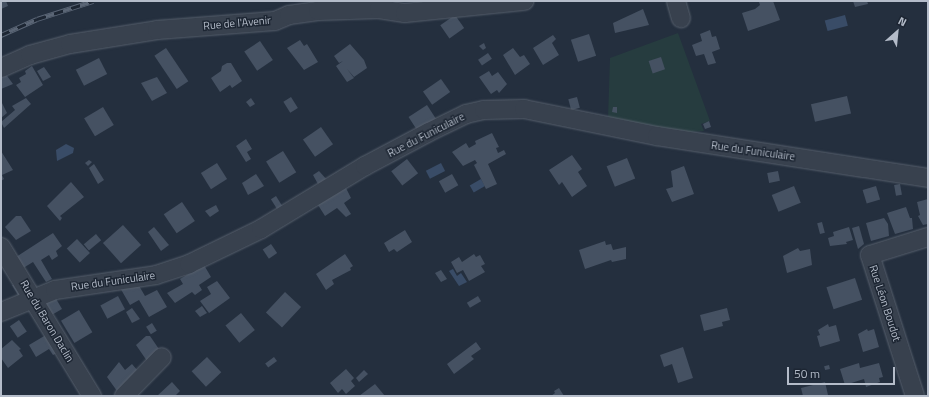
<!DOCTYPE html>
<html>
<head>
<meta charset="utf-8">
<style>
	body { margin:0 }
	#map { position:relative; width:929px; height:397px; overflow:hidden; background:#242f3e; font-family:"Titillium Web",sans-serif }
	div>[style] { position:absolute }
	.green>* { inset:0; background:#263c3f }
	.water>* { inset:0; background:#394c67; transform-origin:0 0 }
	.building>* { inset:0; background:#455162; transform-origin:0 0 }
	.roads { filter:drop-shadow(0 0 1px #565f6c) drop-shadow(0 0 1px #565f6c) }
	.minor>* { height:18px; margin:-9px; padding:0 9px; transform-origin:9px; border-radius:9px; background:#38414e }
	.rail>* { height:4.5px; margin-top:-2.25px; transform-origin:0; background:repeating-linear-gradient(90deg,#1d2633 0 9px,#5a6575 0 18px); box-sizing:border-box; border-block:1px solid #5a6575 }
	span { translate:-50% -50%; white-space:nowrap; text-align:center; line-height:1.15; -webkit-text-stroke:3px #1d2633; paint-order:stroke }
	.street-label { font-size:11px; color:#b4bcc9 }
	.frame { position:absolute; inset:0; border:2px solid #b4bcc9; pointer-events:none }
	.north { position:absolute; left:877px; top:12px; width:40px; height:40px; -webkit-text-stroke:3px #1d2633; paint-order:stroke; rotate:27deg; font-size:11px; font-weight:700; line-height:16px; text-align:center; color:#b4bcc9 }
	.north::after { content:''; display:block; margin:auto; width:14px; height:18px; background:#b4bcc9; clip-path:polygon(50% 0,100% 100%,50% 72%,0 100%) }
	.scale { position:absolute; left:787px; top:367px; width:108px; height:18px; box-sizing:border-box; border:2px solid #b4bcc9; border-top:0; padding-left:5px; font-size:12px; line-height:14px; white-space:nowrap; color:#b4bcc9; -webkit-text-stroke:3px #1d2633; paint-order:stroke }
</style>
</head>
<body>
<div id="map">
	<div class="green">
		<i style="clip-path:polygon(678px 33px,710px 121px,701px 124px,704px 131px,679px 133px,608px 119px,610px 58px)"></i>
	</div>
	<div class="water">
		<i style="left:845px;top:15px;width:11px;height:21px;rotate:75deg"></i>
		<i style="clip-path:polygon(66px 144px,74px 148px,73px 153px,57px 161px,56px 150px)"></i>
		<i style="left:441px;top:163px;width:9px;height:17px;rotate:63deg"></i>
		<i style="left:481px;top:179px;width:8px;height:13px;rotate:60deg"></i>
		<i style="clip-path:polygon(453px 269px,457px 276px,461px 273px,467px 282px,459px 286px,449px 271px)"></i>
	</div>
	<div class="building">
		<i style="clip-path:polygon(1px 1px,6px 1px,8px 6px,1px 9px)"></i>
		<i style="clip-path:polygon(773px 1px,780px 20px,748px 31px,742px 13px,755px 9px,760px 5px,759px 2px)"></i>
		<i style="clip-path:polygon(853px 1px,867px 1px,868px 4px,855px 7px)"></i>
		<i style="clip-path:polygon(643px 9px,649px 25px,615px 33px,613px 23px)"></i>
		<i style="left:455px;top:15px;width:16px;height:18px;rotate:55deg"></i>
		<i style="clip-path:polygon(710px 30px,712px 37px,716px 36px,720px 49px,712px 52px,716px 63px,708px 65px,704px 54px,696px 56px,692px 45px,702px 41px,700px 34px)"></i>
		<i style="left:589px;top:34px;width:23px;height:19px;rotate:72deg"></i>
		<i style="clip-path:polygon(553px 35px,556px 39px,552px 43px,559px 55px,543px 65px,533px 48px)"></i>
		<i style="clip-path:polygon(300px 40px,304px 46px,307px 44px,318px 62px,304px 70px,287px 48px)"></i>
		<i style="left:260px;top:41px;width:23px;height:19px;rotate:56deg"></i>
		<i style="clip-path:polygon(484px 43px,486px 48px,483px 50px,479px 46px)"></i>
		<i style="clip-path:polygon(350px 44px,364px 60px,367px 68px,354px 77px,347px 69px,354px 78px,347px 82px,336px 66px,343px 61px,339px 63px,334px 56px)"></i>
		<i style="left:166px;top:48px;width:40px;height:14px;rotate:56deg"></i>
		<i style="clip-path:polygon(513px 48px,520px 57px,524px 55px,530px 64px,515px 75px,503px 55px)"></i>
		<i style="left:488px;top:53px;width:7px;height:12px;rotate:56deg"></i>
		<i style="left:661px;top:57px;width:13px;height:13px;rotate:72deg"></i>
		<i style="left:99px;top:58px;width:18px;height:26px;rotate:63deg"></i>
		<i style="clip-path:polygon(227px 63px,231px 63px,242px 81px,232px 88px,230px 85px,220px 92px,211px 78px,221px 71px,222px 66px)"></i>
		<i style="clip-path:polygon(32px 66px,43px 85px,25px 97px,16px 85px,21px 82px,19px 78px,26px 74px,25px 71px)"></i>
		<i style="clip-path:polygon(44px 67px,51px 77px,43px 81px,37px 71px)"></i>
		<i style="clip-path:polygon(489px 71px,492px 76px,498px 72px,507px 84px,499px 93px,497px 90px,491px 94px,479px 77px)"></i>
		<i style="clip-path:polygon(5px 73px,13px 84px,1px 89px,1px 75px)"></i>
		<i style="clip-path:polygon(157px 77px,167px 93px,152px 101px,141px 83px)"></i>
		<i style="left:441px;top:79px;width:16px;height:22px;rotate:55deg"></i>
		<i style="left:847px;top:96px;width:18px;height:37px;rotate:77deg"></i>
		<i style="left:291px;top:97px;width:13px;height:9px;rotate:58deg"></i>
		<i style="left:577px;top:97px;width:11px;height:9px;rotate:75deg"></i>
		<i style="clip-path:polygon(26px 98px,31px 104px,4px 128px,1px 122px,15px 110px,12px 106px)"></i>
		<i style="clip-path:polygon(251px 98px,255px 104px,250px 107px,246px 102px)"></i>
		<i style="clip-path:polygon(1px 101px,7px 113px,1px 118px)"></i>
		<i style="left:427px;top:105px;width:17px;height:22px;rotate:57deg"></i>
		<i style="left:103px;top:107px;width:21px;height:22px;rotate:59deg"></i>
		<i style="clip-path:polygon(613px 107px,617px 107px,617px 113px,612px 112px)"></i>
		<i style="clip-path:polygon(709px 121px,711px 127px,705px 129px,703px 124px)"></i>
		<i style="left:321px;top:127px;width:21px;height:22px;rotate:55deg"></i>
		<i style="clip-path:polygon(492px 133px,499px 147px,496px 148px,498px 153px,504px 150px,506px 154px,488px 164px,497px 184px,486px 189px,474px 165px,477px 163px,475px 160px,463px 166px,452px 152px,466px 143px,469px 148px,476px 144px,475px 141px)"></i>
		<i style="clip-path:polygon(246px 139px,252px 149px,247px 152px,251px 159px,246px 162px,236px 146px)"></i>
		<i style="clip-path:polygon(1px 151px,13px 170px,2px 175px,4px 179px,1px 181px)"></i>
		<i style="left:283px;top:151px;width:25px;height:20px;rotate:58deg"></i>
		<i style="clip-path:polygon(572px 155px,582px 169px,578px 172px,587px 186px,572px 197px,562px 182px,559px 185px,549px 170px)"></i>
		<i style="left:627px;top:158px;width:22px;height:22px;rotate:68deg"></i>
		<i style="left:407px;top:159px;width:18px;height:20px;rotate:52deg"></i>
		<i style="clip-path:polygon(89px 160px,92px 162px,88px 166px,85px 163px)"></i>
		<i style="left:217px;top:163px;width:19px;height:19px;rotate:58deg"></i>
		<i style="clip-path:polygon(94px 164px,104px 180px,98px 184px,89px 168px)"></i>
		<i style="clip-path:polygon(684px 166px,694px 194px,672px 202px,666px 189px,673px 187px,671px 171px)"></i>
		<i style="clip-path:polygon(319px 171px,328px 181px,319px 186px,313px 175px)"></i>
		<i style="left:778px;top:171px;width:10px;height:11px;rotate:79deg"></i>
		<i style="clip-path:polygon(256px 174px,264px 186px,248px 195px,242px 183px)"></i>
		<i style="left:452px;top:174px;width:13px;height:15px;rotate:61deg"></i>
		<i style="clip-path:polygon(71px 182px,84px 197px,60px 216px,62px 218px,60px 221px,47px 206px)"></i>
		<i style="left:900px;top:184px;width:11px;height:6px;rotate:80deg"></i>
		<i style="left:794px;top:186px;width:18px;height:24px;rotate:68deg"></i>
		<i style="left:876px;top:186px;width:14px;height:14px;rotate:73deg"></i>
		<i style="clip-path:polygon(346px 188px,351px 198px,344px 203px,351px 214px,346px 217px,337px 208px,325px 216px,318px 205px)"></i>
		<i style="left:276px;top:196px;width:13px;height:6px;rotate:58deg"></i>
		<i style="clip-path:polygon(928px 199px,928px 224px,923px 225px,918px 216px,920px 215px,917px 202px)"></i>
		<i style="left:182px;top:202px;width:23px;height:22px;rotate:56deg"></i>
		<i style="clip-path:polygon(216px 205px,219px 211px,210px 217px,205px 211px)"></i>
		<i style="clip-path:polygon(906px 207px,910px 218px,912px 218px,913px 229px,895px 234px,887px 213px)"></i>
		<i style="clip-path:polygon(16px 216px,21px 216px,31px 231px,16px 240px,5px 227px)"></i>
		<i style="clip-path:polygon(884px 218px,888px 224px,889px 236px,871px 241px,866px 223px)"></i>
		<i style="left:822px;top:222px;width:11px;height:5px;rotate:75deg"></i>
		<i style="left:123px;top:225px;width:27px;height:27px;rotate:48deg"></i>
		<i style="clip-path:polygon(859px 226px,864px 244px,858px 249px,852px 228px)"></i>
		<i style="clip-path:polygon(154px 227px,169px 245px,161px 251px,148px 232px)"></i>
		<i style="clip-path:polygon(849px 227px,853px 240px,846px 242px,847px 244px,830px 246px,828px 238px,834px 236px,833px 232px)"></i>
		<i style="clip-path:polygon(405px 230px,412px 242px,397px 252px,394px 249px,389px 252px,384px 243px)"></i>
		<i style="clip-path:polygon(53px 233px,62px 246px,56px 251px,58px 256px,52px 260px,49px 255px,41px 260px,52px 279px,46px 282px,33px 262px,20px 270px,13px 259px)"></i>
		<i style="left:96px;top:234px;width:8px;height:16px;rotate:50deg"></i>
		<i style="left:77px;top:239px;width:19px;height:14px;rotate:47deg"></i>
		<i style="clip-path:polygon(605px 241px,606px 245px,611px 244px,613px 250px,626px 247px,626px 259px,612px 262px,611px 260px,585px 269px,579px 250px)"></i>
		<i style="left:271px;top:244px;width:11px;height:10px;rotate:56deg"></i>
		<i style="clip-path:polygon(798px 248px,800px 251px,810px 249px,812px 265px,787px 273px,783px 256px)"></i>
		<i style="clip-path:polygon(345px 254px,353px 266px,350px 268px,351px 270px,332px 280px,334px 284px,326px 290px,316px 274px)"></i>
		<i style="clip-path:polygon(474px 254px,476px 257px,480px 255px,485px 264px,481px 266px,485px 272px,469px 281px,463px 270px,457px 273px,451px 262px,459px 257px,462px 262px)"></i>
		<i style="clip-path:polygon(204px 265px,211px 277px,199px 285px,202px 290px,195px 295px,192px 292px,175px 303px,167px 293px,183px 284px,180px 279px)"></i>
		<i style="clip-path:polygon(441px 270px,447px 279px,441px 282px,435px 273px)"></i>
		<i style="left:855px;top:278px;width:23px;height:30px;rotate:72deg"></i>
		<i style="clip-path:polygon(217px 281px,230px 298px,209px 313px,200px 301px,211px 294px,207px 287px)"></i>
		<i style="clip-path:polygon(18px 283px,23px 293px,18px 295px,12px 285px)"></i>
		<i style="clip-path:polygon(138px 284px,145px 296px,157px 290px,167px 307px,149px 317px,139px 300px,130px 305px,119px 286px)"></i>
		<i style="left:285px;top:292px;width:22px;height:28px;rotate:43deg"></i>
		<i style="left:118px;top:296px;width:15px;height:20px;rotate:62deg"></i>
		<i style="left:478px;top:296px;width:6px;height:13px;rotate:59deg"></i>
		<i style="left:55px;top:297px;width:14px;height:15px;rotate:60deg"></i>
		<i style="clip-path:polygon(202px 306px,207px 313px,200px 317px,195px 311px)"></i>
		<i style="clip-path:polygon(132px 308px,140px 319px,132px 323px,126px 312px)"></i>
		<i style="clip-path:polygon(727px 308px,730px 320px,722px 322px,723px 326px,704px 331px,700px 315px)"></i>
		<i style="left:79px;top:310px;width:26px;height:21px;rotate:59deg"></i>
		<i style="left:241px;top:313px;width:22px;height:20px;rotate:51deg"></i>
		<i style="left:19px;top:320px;width:14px;height:11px;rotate:56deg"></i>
		<i style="left:152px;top:323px;width:9px;height:7px;rotate:58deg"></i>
		<i style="clip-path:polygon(828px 324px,829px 327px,836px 325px,840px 341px,820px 347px,817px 336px,820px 335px,818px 330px)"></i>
		<i style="clip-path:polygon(867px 329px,868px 331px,874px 329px,879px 347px,863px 352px,858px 334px)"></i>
		<i style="clip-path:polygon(51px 332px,62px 350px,53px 355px,49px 349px,36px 357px,29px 345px)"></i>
		<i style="clip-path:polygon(146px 336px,150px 336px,161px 352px,147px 361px,136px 345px)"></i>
		<i style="clip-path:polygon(12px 340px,21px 349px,19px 350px,23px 356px,8px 368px,1px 358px,1px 349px)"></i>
		<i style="clip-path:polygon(476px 342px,481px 349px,471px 356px,474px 359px,454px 374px,447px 364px)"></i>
		<i style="clip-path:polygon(683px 347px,693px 378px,678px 383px,672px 364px,664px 367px,660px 355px)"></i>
		<i style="left:207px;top:357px;width:21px;height:21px;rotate:47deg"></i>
		<i style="left:274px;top:357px;width:5px;height:11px;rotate:53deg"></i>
		<i style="clip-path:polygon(119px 362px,125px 370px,132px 364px,138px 371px,117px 391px,107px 377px)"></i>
		<i style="clip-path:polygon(859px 363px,860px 368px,879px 363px,883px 377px,879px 378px,880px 382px,866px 387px,864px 379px,845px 385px,840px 369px)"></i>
		<i style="left:829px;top:365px;width:4px;height:5px;rotate:76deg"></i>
		<i style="clip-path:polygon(346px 369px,354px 378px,351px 381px,355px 386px,346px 394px,342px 389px,338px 393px,330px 383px)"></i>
		<i style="clip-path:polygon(364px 370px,368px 374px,359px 382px,356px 378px)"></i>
		<i style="clip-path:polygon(172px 382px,180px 391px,175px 396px,157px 396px)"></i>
		<i style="clip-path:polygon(825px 382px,828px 395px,803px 396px,801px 388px)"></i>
		<i style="clip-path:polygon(375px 384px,385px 396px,359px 396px)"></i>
		<i style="clip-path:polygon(559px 388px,564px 396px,551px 396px,555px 393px,554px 391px)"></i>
	</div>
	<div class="roads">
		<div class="minor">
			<i style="left:676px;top:1px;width:18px;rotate:74deg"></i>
			<i style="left:1px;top:68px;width:32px;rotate:-24deg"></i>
			<i style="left:30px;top:55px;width:41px;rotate:-15.4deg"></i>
			<i style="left:70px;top:44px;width:88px;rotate:-9.1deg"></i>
			<i style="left:157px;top:30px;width:118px;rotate:-4.4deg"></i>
			<i style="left:275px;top:21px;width:15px;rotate:-23deg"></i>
			<i style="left:289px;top:15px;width:29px;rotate:-8deg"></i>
			<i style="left:318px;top:11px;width:61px;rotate:-1.9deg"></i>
			<i style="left:379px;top:9px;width:26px;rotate:9deg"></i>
			<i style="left:405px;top:13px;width:120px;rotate:-5.8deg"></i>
			<i style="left:1px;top:247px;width:175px;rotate:58.6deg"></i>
			<i style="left:1px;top:312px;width:58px;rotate:-22.2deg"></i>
			<i style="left:55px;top:290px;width:102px;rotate:-8.4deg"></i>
			<i style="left:156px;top:275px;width:35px;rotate:-18deg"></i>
			<i style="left:189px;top:264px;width:80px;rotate:-25.9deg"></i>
			<i style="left:261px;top:229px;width:122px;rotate:-31.2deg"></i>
			<i style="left:365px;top:166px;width:72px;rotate:-28deg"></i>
			<i style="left:429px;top:132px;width:41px;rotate:-25.9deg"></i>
			<i style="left:466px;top:114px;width:18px;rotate:-13deg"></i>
			<i style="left:484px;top:110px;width:40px;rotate:-1.4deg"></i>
			<i style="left:524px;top:109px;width:136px;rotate:11.5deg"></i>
			<i style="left:657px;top:136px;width:274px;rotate:8.8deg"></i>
			<i style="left:124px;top:396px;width:54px;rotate:-45.7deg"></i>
			<i style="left:915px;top:396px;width:148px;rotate:-107.7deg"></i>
			<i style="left:870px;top:255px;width:61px;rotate:-17.2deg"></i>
		</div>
	</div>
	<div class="rail">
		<i style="left:1px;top:35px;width:39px;rotate:-24deg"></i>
		<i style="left:37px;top:19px;width:59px;rotate:-17.8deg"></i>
	</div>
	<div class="street-label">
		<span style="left:237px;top:23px;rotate:-5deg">Rue de l'Avenir</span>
		<span style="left:426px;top:135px;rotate:-27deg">Rue du Funiculaire</span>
		<span style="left:753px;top:151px;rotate:8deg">Rue du Funiculaire</span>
		<span style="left:113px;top:281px;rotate:-8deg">Rue du Funiculaire</span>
		<span style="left:885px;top:303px;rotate:72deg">Rue Léon Boudot</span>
		<span style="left:47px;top:321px;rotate:59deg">Rue du Baron Daclin</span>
	</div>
	<div class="frame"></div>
	<div class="north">N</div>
	<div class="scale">50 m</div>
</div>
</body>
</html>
